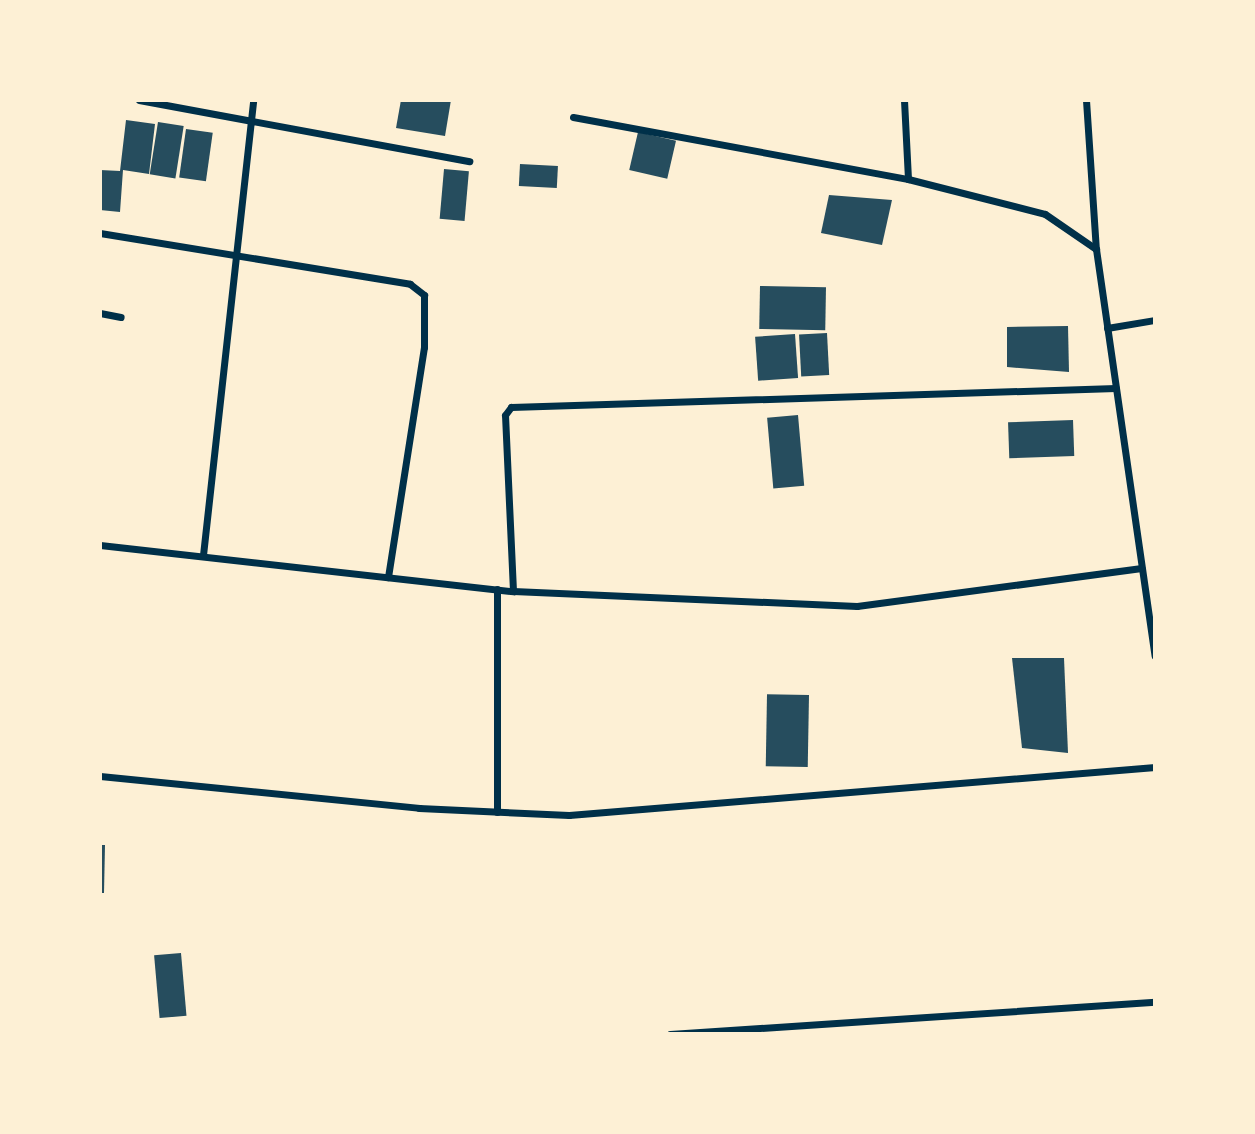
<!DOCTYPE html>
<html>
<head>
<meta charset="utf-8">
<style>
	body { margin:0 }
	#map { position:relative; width:1255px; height:1134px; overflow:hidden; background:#fdf0d5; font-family:Jost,sans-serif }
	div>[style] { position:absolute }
	.building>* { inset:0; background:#264d5e; transform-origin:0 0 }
	.minor>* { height:7px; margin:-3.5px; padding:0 3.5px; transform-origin:3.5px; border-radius:3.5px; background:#003049 }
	span { translate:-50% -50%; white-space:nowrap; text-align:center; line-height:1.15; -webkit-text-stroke:7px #fdf0d5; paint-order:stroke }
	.frame { position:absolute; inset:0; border:102px solid #fdf0d5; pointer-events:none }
</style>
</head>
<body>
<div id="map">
	<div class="building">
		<i style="clip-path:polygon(401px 100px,451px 100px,445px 136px,396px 128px)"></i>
		<i style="clip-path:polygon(126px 120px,155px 124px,149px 174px,123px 170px,120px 212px,100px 210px,100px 170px,120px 171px)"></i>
		<i style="left:158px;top:122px;width:26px;height:53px;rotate:9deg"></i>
		<i style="left:186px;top:129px;width:27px;height:49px;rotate:8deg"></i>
		<i style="left:638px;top:132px;width:39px;height:39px;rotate:13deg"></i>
		<i style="left:520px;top:164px;width:38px;height:22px;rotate:3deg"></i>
		<i style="left:444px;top:169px;width:25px;height:50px;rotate:5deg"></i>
		<i style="clip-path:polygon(829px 195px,892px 200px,882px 245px,821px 233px)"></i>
		<i style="left:760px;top:286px;width:66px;height:43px;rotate:1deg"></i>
		<i style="clip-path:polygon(1068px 326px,1069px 372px,1007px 367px,1007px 327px)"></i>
		<i style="left:827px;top:333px;width:42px;height:28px;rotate:87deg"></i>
		<i style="left:795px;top:334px;width:44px;height:40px;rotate:86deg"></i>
		<i style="left:798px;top:415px;width:71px;height:31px;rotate:85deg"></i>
		<i style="left:1073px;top:420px;width:36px;height:65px;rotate:88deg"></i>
		<i style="clip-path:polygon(1012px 658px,1064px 658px,1068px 753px,1022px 748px)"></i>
		<i style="left:809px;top:695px;width:72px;height:42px;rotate:91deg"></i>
		<i style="clip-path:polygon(100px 845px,105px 845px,104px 893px,100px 893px)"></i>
		<i style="left:181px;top:953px;width:63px;height:27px;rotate:85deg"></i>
	</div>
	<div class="minor">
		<i style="left:139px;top:100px;width:336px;rotate:10.5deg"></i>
		<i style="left:904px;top:100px;width:79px;rotate:87.1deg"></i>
		<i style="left:1086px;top:100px;width:149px;rotate:86.2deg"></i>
		<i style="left:1096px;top:249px;width:411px;rotate:81.8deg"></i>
		<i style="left:573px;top:117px;width:341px;rotate:10.5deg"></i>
		<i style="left:908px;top:179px;width:141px;rotate:14.3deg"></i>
		<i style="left:1045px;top:214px;width:62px;rotate:34.5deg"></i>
		<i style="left:100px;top:233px;width:314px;rotate:9.3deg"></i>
		<i style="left:410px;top:284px;width:18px;rotate:38deg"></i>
		<i style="left:424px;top:295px;width:52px;rotate:90deg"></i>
		<i style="left:424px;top:347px;width:233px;rotate:98.9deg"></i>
		<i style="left:100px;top:313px;width:21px;rotate:11deg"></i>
		<i style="left:1107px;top:328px;width:49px;rotate:-9.5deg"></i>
		<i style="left:100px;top:545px;width:416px;rotate:6.4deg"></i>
		<i style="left:513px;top:591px;width:344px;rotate:2.5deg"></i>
		<i style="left:857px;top:606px;width:287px;rotate:-7.6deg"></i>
		<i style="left:203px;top:555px;width:458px;rotate:-83.7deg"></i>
		<i style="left:513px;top:591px;width:176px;rotate:-92.6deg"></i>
		<i style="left:505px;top:415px;width:10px;rotate:-53deg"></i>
		<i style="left:511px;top:407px;width:605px;rotate:-1.8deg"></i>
		<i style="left:100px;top:776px;width:321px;rotate:5.7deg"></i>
		<i style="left:419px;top:808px;width:150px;rotate:2.7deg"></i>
		<i style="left:569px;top:815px;width:588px;rotate:-4.68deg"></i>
		<i style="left:497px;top:812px;width:223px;rotate:-90deg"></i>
		<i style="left:670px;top:1034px;width:486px;rotate:-3.8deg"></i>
	</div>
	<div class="frame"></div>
</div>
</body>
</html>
